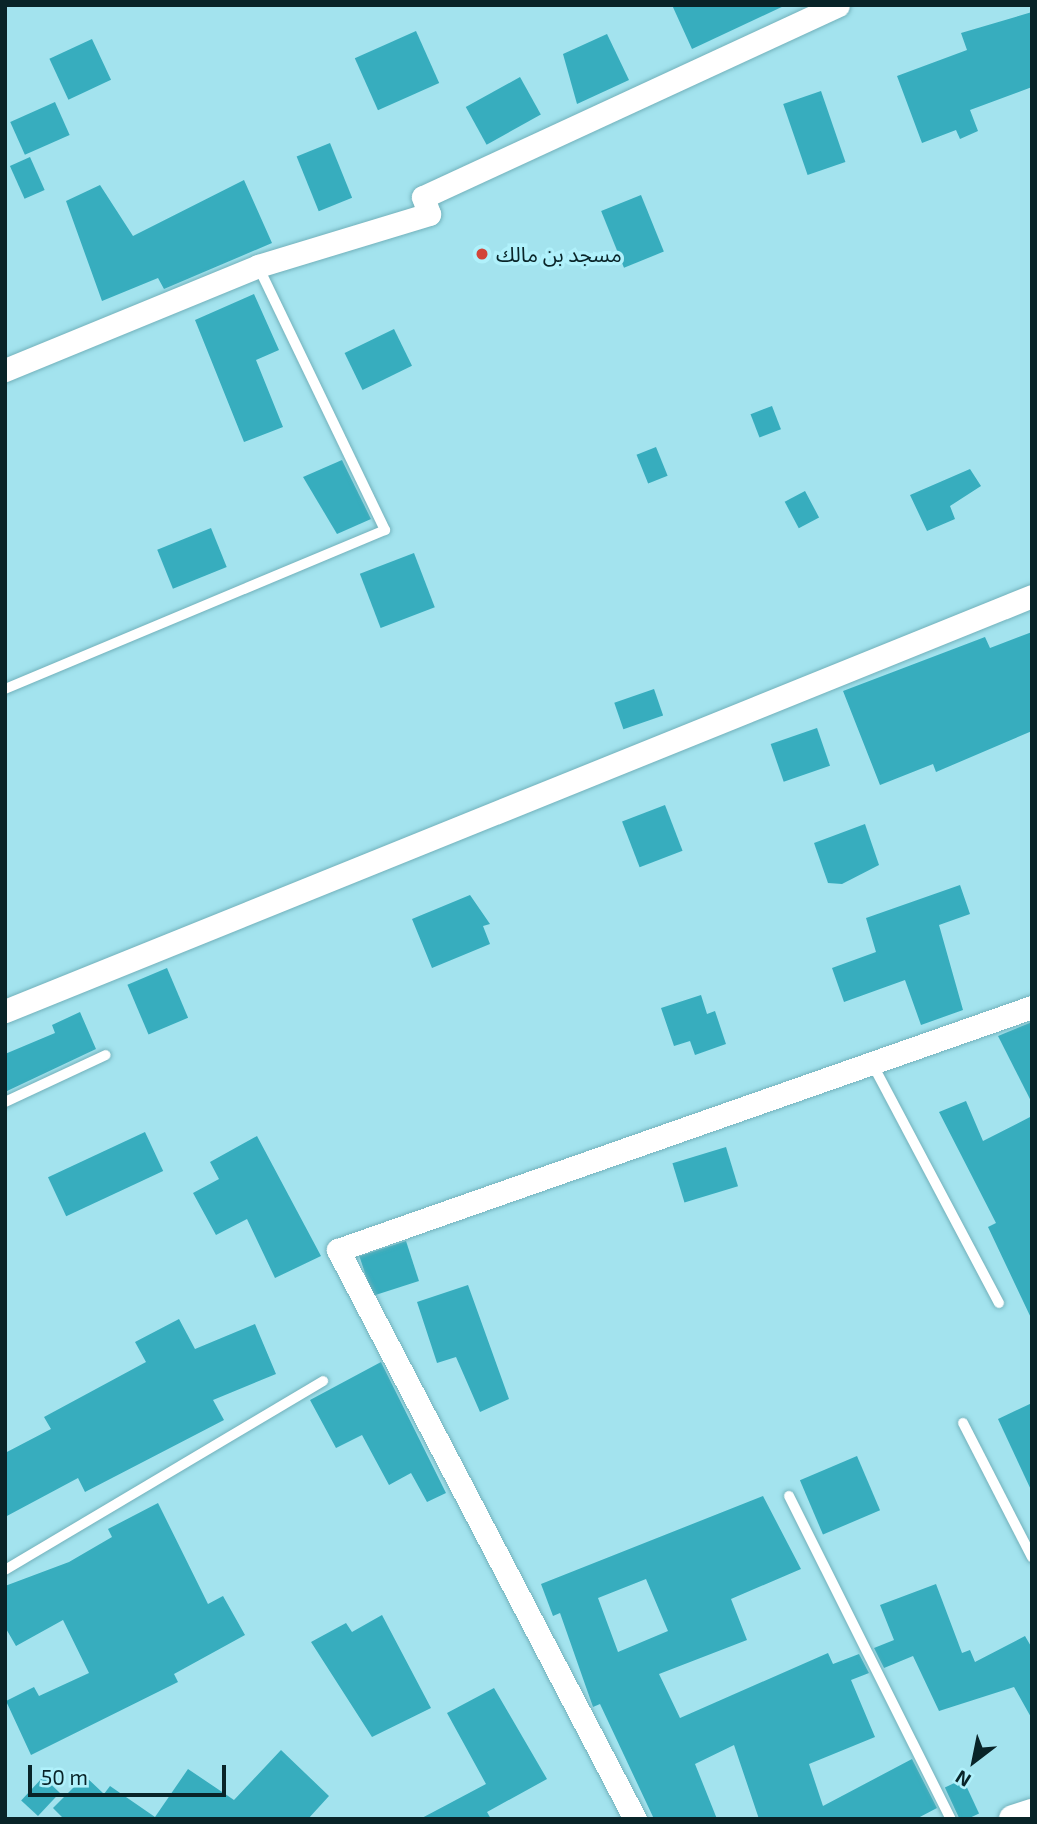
<!DOCTYPE html>
<html>
<head>
<meta charset="utf-8">
<style>
	body { margin:0 }
	#map { position:relative; width:1037px; height:1824px; overflow:hidden; background:#a3e3ee; font-family:"Exo 2","Noto Sans Arabic",sans-serif }
	div>[style] { position:absolute }
	.building>* { inset:0; background:#37adbe; transform-origin:0 0 }
	.roads { filter:drop-shadow(0 0 2px #72b1bb) drop-shadow(0 0 2px #72b1bb) }
	.service>* { height:10px; margin:-5px; padding:0 5px; transform-origin:5px; border-radius:5px; background:#fff }
	.minor>* { height:23px; margin:-11.5px; padding:0 11.5px; transform-origin:11.5px; border-radius:11.5px; background:#fff }
	.tertiary>* { height:28px; margin:-14px; padding:0 14px; transform-origin:14px; border-radius:14px; background:#fff }
	.dots>* { width:19px; height:19px; translate:-50% -50%; box-sizing:border-box; border:4px solid #b0f1fb; border-radius:50% }
	span { translate:-50% -50%; white-space:nowrap; text-align:center; line-height:1.15; -webkit-text-stroke:7px #b0f1fb; paint-order:stroke }
	.poi-label { font-size:21px; color:#092428 }
	.left { translate:0 -50%; text-align:left }
	.frame { position:absolute; inset:0; border:7px solid #092428; pointer-events:none }
	.north { position:absolute; left:939px; top:1726px; width:70px; height:70px; -webkit-text-stroke:5px #b0f1fb; paint-order:stroke; rotate:212deg; font-size:19px; font-weight:700; line-height:28px; text-align:center; color:#092428 }
	.north::after { content:''; display:block; margin:auto; width:24px; height:32px; background:#092428; clip-path:polygon(50% 0,100% 100%,50% 72%,0 100%) }
	.scale { position:absolute; left:28px; top:1765px; width:198px; height:32px; box-sizing:border-box; border:4px solid #092428; border-top:0; padding-left:9px; font-size:21px; line-height:24px; white-space:nowrap; color:#092428; -webkit-text-stroke:5px #b0f1fb; paint-order:stroke }
</style>
</head>
<body>
<div id="map">
	<div class="building">
		<i style="clip-path:polygon(672px 5px,786px 5px,692px 49px)"></i>
		<i style="clip-path:polygon(1032px 12px,1032px 87px,970px 110px,978px 131px,960px 139px,956px 130px,922px 143px,897px 76px,967px 50px,961px 33px)"></i>
		<i style="left:416px;top:31px;width:57px;height:67px;rotate:66deg"></i>
		<i style="clip-path:polygon(607px 34px,629px 80px,577px 104px,563px 54px)"></i>
		<i style="left:92px;top:39px;width:45px;height:47px;rotate:65deg"></i>
		<i style="left:520px;top:77px;width:43px;height:62px;rotate:61deg"></i>
		<i style="left:821px;top:91px;width:75px;height:40px;rotate:71deg"></i>
		<i style="left:55px;top:102px;width:36px;height:49px;rotate:66deg"></i>
		<i style="left:330px;top:143px;width:59px;height:36px;rotate:68deg"></i>
		<i style="left:30px;top:157px;width:36px;height:22px;rotate:66deg"></i>
		<i style="clip-path:polygon(244px 180px,272px 243px,164px 289px,158px 278px,102px 301px,66px 201px,100px 185px,133px 236px)"></i>
		<i style="left:641px;top:195px;width:61px;height:43px;rotate:68deg"></i>
		<i style="clip-path:polygon(254px 294px,279px 350px,256px 360px,283px 427px,244px 442px,195px 320px)"></i>
		<i style="left:394px;top:329px;width:41px;height:55px;rotate:64deg"></i>
		<i style="left:772px;top:406px;width:25px;height:23px;rotate:69deg"></i>
		<i style="left:656px;top:447px;width:31px;height:21px;rotate:68deg"></i>
		<i style="clip-path:polygon(342px 460px,371px 519px,337px 534px,303px 477px)"></i>
		<i style="clip-path:polygon(970px 469px,981px 486px,950px 506px,955px 519px,927px 531px,910px 495px)"></i>
		<i style="left:805px;top:491px;width:30px;height:23px;rotate:62deg"></i>
		<i style="left:211px;top:528px;width:42px;height:58px;rotate:68deg"></i>
		<i style="left:414px;top:553px;width:58px;height:58px;rotate:69deg"></i>
		<i style="clip-path:polygon(1032px 632px,1032px 731px,936px 772px,933px 764px,880px 785px,843px 691px,985px 637px,990px 648px)"></i>
		<i style="left:654px;top:689px;width:28px;height:42px;rotate:71deg"></i>
		<i style="left:817px;top:728px;width:40px;height:49px;rotate:71deg"></i>
		<i style="left:665px;top:805px;width:49px;height:46px;rotate:69deg"></i>
		<i style="clip-path:polygon(865px 824px,879px 865px,842px 884px,828px 883px,814px 843px)"></i>
		<i style="clip-path:polygon(960px 885px,970px 914px,939px 925px,963px 1010px,921px 1025px,905px 980px,844px 1002px,832px 968px,876px 952px,866px 918px)"></i>
		<i style="clip-path:polygon(470px 895px,490px 924px,483px 926px,490px 944px,432px 968px,412px 919px)"></i>
		<i style="left:167px;top:968px;width:54px;height:43px;rotate:67deg"></i>
		<i style="clip-path:polygon(701px 995px,707px 1014px,715px 1011px,726px 1044px,695px 1055px,690px 1041px,674px 1046px,661px 1008px)"></i>
		<i style="clip-path:polygon(80px 1012px,96px 1049px,5px 1092px,5px 1054px,55px 1033px,52px 1025px)"></i>
		<i style="clip-path:polygon(1032px 1022px,1032px 1103px,998px 1036px)"></i>
		<i style="clip-path:polygon(966px 1101px,983px 1141px,1032px 1116px,1032px 1320px,988px 1227px,996px 1223px,939px 1112px)"></i>
		<i style="left:145px;top:1132px;width:43px;height:107px;rotate:65deg"></i>
		<i style="clip-path:polygon(257px 1136px,321px 1256px,275px 1278px,247px 1219px,216px 1235px,193px 1193px,219px 1179px,210px 1162px)"></i>
		<i style="left:726px;top:1147px;width:41px;height:56px;rotate:73deg"></i>
		<i style="left:406px;top:1241px;width:42px;height:49px;rotate:72deg"></i>
		<i style="clip-path:polygon(468px 1285px,509px 1399px,480px 1412px,456px 1357px,437px 1363px,417px 1302px)"></i>
		<i style="clip-path:polygon(179px 1319px,195px 1349px,255px 1324px,276px 1374px,213px 1400px,224px 1420px,85px 1492px,78px 1478px,5px 1517px,5px 1453px,51px 1429px,44px 1417px,146px 1362px,135px 1342px)"></i>
		<i style="clip-path:polygon(381px 1362px,446px 1493px,427px 1502px,411px 1473px,389px 1485px,362px 1435px,336px 1448px,310px 1400px)"></i>
		<i style="clip-path:polygon(1032px 1403px,1032px 1492px,998px 1419px)"></i>
		<i style="left:857px;top:1456px;width:59px;height:62px;rotate:67deg"></i>
		<i style="clip-path:polygon(evenodd,763px 1496px,801px 1569px,731px 1599px,747px 1640px,659px 1674px,680px 1718px,828px 1653px,833px 1664px,859px 1654px,869px 1673px,851px 1680px,875px 1737px,809px 1764px,823px 1806px,912px 1759px,937px 1808px,916px 1819px,759px 1819px,734px 1745px,695px 1764px,717px 1819px,654px 1819px,600px 1704px,593px 1707px,560px 1613px,553px 1616px,541px 1584px,763px 1496px,646px 1579px,668px 1631px,618px 1652px,598px 1598px,646px 1579px)"></i>
		<i style="clip-path:polygon(158px 1503px,208px 1604px,223px 1596px,245px 1635px,174px 1674px,178px 1682px,31px 1755px,6px 1701px,34px 1687px,39px 1696px,89px 1673px,63px 1620px,16px 1646px,5px 1627px,5px 1586px,69px 1562px,112px 1537px,108px 1529px)"></i>
		<i style="clip-path:polygon(936px 1584px,962px 1653px,970px 1650px,975px 1662px,1025px 1636px,1032px 1648px,1032px 1719px,1014px 1687px,939px 1711px,913px 1656px,884px 1668px,874px 1648px,894px 1640px,880px 1605px)"></i>
		<i style="clip-path:polygon(382px 1615px,431px 1708px,372px 1737px,311px 1642px,346px 1623px,352px 1632px)"></i>
		<i style="clip-path:polygon(494px 1688px,547px 1779px,487px 1812px,491px 1819px,420px 1819px,486px 1784px,447px 1713px)"></i>
		<i style="clip-path:polygon(281px 1750px,329px 1796px,308px 1819px,64px 1819px,53px 1808px,85px 1776px,104px 1794px,110px 1786px,155px 1817px,188px 1769px,234px 1800px)"></i>
		<i style="left:43px;top:1777px;width:23px;height:32px;rotate:43deg"></i>
		<i style="left:963px;top:1779px;width:38px;height:20px;rotate:65deg"></i>
	</div>
	<div class="roads">
		<div class="service">
			<i style="left:5px;top:689px;width:412px;rotate:-22.7deg"></i>
			<i style="left:385px;top:530px;width:293px;rotate:-115.7deg"></i>
			<i style="left:874px;top:1067px;width:267px;rotate:62.1deg"></i>
			<i style="left:5px;top:1102px;width:111px;rotate:-25deg"></i>
			<i style="left:963px;top:1423px;width:151px;rotate:62.8deg"></i>
			<i style="left:789px;top:1496px;width:361px;rotate:63.4deg"></i>
			<i style="left:5px;top:1570px;width:370px;rotate:-30.7deg"></i>
		</div>
		<div class="minor">
			<i style="left:5px;top:370px;width:274px;rotate:-22.3deg"></i>
			<i style="left:258px;top:266px;width:179px;rotate:-16.9deg"></i>
			<i style="left:429px;top:214px;width:18px;rotate:-109deg"></i>
			<i style="left:423px;top:197px;width:457px;rotate:-24.8deg"></i>
			<i style="left:5px;top:1011px;width:1108px;rotate:-22deg"></i>
			<i style="left:635px;top:1819px;width:642px;rotate:-117.56deg"></i>
			<i style="left:338px;top:1250px;width:735px;rotate:-19.3deg"></i>
		</div>
		<div class="tertiary">
			<i style="left:1013px;top:1819px;width:20px;rotate:-18deg"></i>
		</div>
	</div>
	<div class="dots">
		<i style="left:482px;top:254px;background:#d24539"></i>
	</div>
	<div class="poi-label">
		<span class="left" style="left:496px;top:254px">مسجد بن مالك</span>
	</div>
	<div class="frame"></div>
	<div class="north">N</div>
	<div class="scale">50 m</div>
</div>
</body>
</html>
